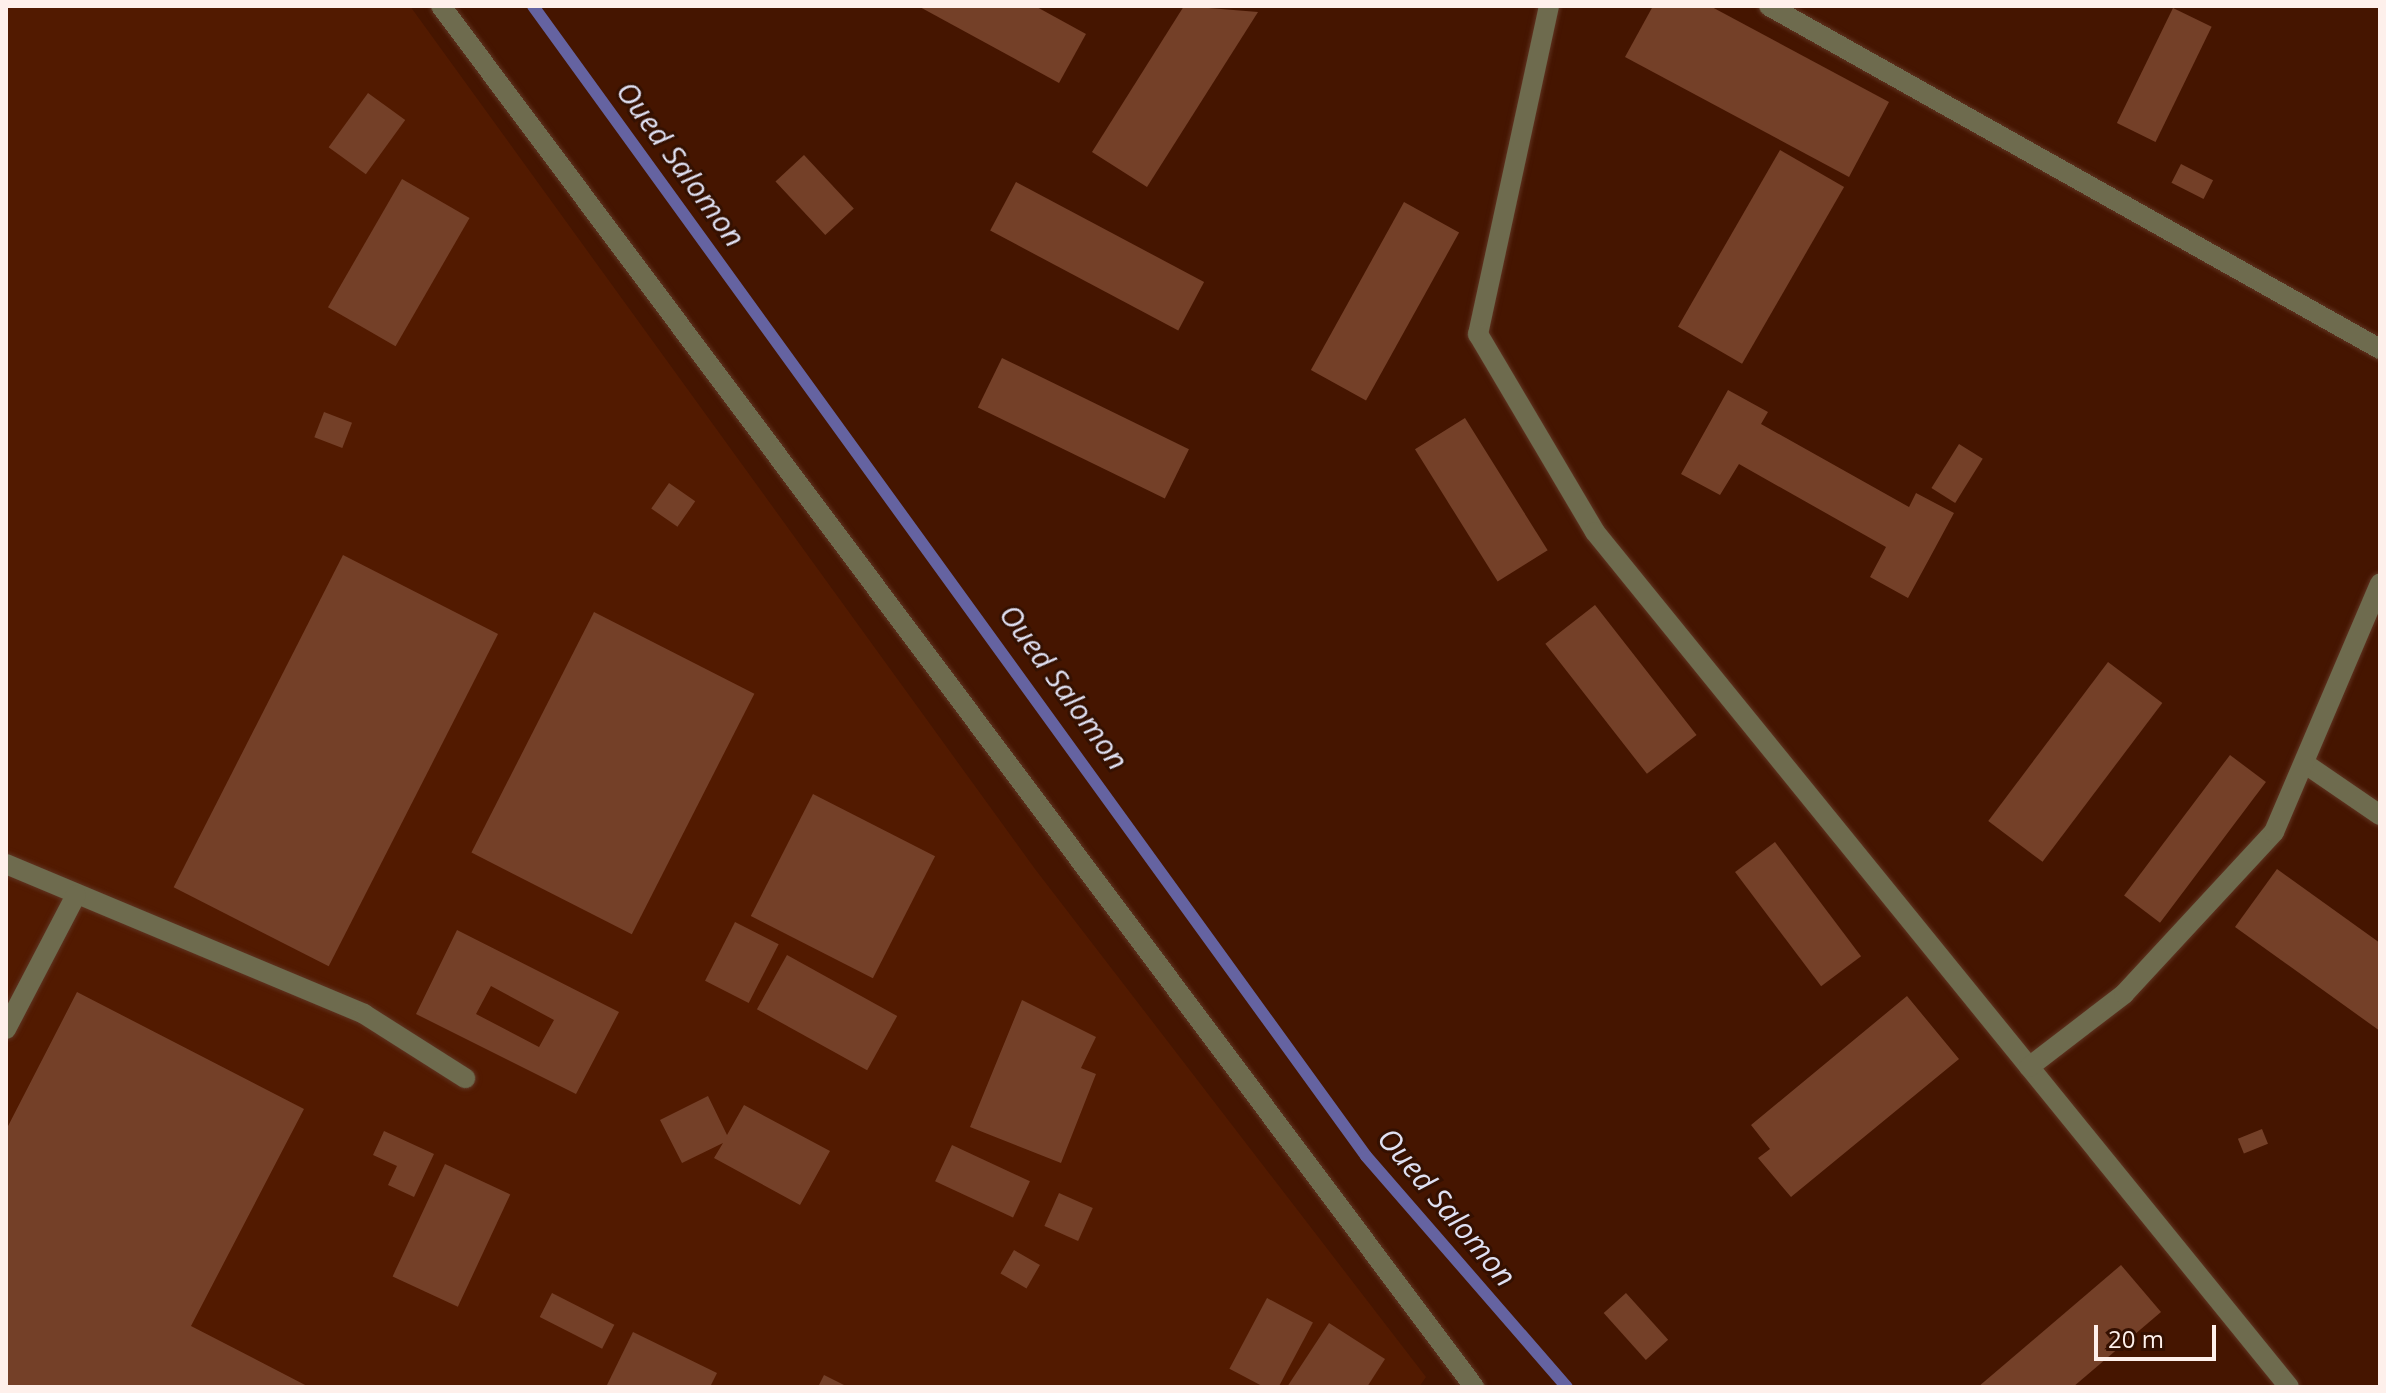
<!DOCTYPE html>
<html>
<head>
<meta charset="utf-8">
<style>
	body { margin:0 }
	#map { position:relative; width:2386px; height:1393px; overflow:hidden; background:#451500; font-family:"Open Sans",sans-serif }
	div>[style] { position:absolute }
	.built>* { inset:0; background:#521a00 }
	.stream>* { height:12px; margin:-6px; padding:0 6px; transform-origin:6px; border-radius:6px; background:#6563a1 }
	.building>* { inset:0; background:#744028; transform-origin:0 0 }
	.roads { filter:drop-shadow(0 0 2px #5f3421) drop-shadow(0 0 2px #5f3421) }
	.service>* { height:20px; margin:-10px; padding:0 10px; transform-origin:10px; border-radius:10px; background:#6e6b4e }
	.minor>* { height:20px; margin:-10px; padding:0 10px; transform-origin:10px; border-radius:10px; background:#6e6b4e }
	span { translate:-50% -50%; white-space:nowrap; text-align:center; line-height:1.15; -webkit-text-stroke:6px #341001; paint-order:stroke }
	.water-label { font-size:30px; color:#dfe0f2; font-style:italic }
	.frame { position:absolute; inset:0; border:8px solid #fef0eb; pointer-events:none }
	.scale { position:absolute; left:2094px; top:1325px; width:122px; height:36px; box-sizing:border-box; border:4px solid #fef0eb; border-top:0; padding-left:10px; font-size:24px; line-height:28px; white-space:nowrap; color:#fef0eb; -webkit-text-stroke:6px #341001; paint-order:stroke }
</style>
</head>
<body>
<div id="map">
	<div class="built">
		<i style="clip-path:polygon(6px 6px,410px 6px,1035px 869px,1426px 1377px,1419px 1387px,6px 1387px)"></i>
	</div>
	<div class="stream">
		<i style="left:533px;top:6px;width:1420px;rotate:54.08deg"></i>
		<i style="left:1366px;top:1156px;width:306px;rotate:49deg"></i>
	</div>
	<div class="building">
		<i style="clip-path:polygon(918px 6px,1035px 6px,1086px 34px,1059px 83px)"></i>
		<i style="clip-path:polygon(1184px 6px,1258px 12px,1147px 187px,1092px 152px)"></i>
		<i style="clip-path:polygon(1653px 6px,1710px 6px,1889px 102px,1849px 177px,1625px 57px)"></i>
		<i style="left:2173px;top:8px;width:43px;height:128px;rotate:26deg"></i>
		<i style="left:368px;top:93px;width:46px;height:67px;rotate:36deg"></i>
		<i style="left:1780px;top:150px;width:74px;height:204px;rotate:30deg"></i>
		<i style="left:804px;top:155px;width:73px;height:39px;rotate:47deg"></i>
		<i style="left:2181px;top:164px;width:36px;height:21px;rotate:27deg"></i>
		<i style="left:402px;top:179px;width:78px;height:148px;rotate:30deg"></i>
		<i style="left:1016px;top:182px;width:213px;height:55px;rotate:28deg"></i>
		<i style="left:1404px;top:202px;width:63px;height:192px;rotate:29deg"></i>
		<i style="left:1002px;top:358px;width:208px;height:55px;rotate:26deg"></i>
		<i style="clip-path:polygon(1728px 390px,1768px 412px,1761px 424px,1909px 507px,1916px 493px,1954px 513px,1908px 598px,1870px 577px,1886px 547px,1739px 464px,1720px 495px,1681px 474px)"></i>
		<i style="left:324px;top:412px;width:30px;height:27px;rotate:21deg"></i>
		<i style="left:1465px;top:418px;width:156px;height:59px;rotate:58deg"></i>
		<i style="left:1959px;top:444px;width:28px;height:52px;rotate:32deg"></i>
		<i style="left:669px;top:483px;width:32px;height:31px;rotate:35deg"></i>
		<i style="left:343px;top:555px;width:174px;height:373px;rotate:27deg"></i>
		<i style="left:1595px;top:605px;width:165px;height:63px;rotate:52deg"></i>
		<i style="left:594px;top:612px;width:180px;height:270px;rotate:27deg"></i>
		<i style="left:2108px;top:662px;width:68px;height:199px;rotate:37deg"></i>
		<i style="left:2230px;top:755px;width:45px;height:176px;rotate:37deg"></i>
		<i style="left:813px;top:794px;width:137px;height:137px;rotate:27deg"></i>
		<i style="left:1775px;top:842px;width:143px;height:50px;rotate:53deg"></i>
		<i style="clip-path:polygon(2277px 869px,2380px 943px,2380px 1031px,2235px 927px)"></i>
		<i style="left:735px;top:922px;width:49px;height:66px;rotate:27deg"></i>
		<i style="clip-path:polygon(evenodd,457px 930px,619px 1012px,576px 1094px,416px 1014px,457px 930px,491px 986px,554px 1020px,539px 1047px,476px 1014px,491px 986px)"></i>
		<i style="left:787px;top:955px;width:126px;height:62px;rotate:29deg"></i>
		<i style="clip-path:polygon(77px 992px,304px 1109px,191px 1326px,309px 1387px,6px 1387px,6px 1130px)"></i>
		<i style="clip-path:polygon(1907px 996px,1959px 1059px,1791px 1197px,1758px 1158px,1770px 1149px,1751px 1125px)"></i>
		<i style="clip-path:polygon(1022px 1000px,1096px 1037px,1081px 1068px,1096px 1074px,1061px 1163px,970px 1127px)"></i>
		<i style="clip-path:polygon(708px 1096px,727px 1135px,744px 1105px,830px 1151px,800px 1205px,714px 1158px,723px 1143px,682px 1163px,660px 1120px)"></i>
		<i style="left:2262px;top:1129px;width:16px;height:26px;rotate:68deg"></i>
		<i style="clip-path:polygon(384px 1131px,434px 1154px,414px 1197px,388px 1185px,397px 1166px,373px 1155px)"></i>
		<i style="left:952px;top:1145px;width:86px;height:40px;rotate:25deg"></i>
		<i style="left:445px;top:1164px;width:72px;height:124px;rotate:25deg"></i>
		<i style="left:1059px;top:1193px;width:37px;height:36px;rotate:24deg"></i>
		<i style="left:1014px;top:1250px;width:30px;height:27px;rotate:30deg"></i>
		<i style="clip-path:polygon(2121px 1265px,2161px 1312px,2073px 1387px,1978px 1387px)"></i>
		<i style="left:552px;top:1293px;width:70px;height:27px;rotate:27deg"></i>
		<i style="left:1626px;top:1293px;width:63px;height:30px;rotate:48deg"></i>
		<i style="left:1267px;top:1298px;width:52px;height:80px;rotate:28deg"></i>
		<i style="clip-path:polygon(1329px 1323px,1385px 1359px,1367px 1387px,1287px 1387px)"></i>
		<i style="clip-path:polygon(633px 1332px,717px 1373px,710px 1387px,606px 1387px)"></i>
		<i style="clip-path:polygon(824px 1375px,848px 1387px,818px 1387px)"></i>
	</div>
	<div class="roads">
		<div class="service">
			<i style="left:1549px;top:6px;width:336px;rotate:102.2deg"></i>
			<i style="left:1478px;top:334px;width:230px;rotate:59.4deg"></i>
			<i style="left:1595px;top:532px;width:1101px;rotate:50.93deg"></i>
			<i style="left:1769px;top:6px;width:701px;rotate:29.31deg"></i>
			<i style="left:2304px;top:763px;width:92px;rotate:34.4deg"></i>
			<i style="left:6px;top:864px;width:388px;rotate:22.7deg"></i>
			<i style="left:364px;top:1014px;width:120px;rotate:32.4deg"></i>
			<i style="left:6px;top:1029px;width:151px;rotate:-62.4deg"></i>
			<i style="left:2029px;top:1067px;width:120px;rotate:-37.5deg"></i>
			<i style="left:2124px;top:994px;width:221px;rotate:-47.2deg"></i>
			<i style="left:2274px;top:832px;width:270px;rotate:-66.9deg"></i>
		</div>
		<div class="minor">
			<i style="left:441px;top:6px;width:1725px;rotate:53.2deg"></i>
		</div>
	</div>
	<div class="water-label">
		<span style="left:681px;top:164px;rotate:54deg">Oued Salomon</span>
		<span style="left:1064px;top:687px;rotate:54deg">Oued Salomon</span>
		<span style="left:1447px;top:1207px;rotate:50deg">Oued Salomon</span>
	</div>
	<div class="frame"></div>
	<div class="scale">20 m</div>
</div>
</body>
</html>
